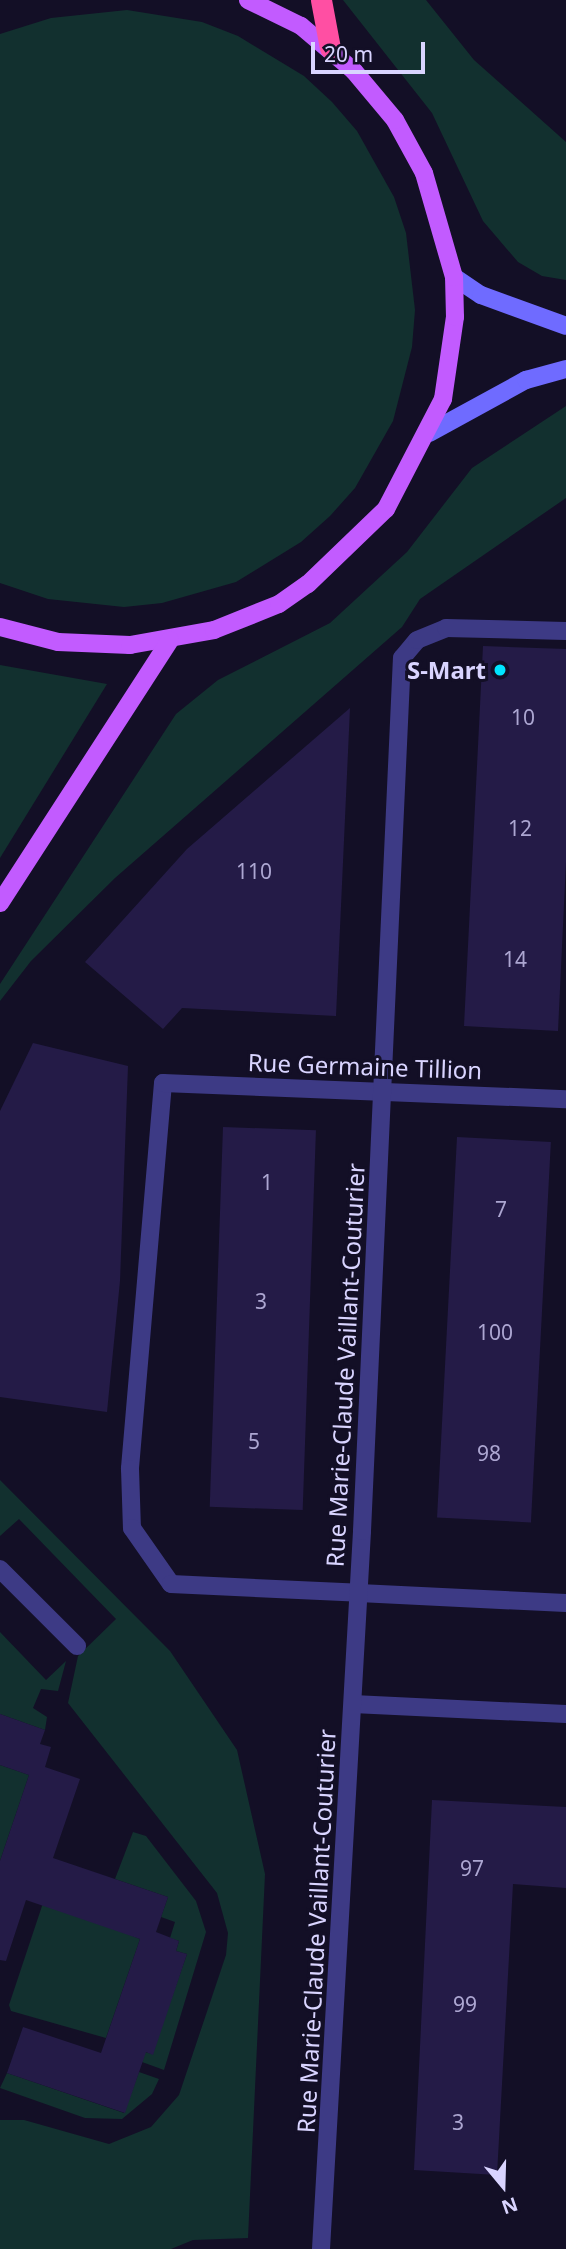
<!DOCTYPE html>
<html>
<head>
<meta charset="utf-8">
<style>
	body { margin:0 }
	#map { position:relative; width:566px; height:2249px; overflow:hidden; background:#130f26; font-family:"Noto Sans",sans-serif }
	div>[style] { position:absolute }
	.green>* { inset:0; background:#12302f }
	.building>* { inset:0; background:#241b47; transform-origin:0 0 }
	.lane>* { height:18px; margin:-9px; padding:0 9px; transform-origin:9px; border-radius:9px; background:#3d3a85 }
	.street>* { height:18px; margin:-9px; padding:0 9px; transform-origin:9px; border-radius:9px; background:#3d3a85 }
	.secondary>* { height:18px; margin:-9px; padding:0 9px; transform-origin:9px; border-radius:9px; background:#6f6bff }
	.primary>* { height:18px; margin:-9px; padding:0 9px; transform-origin:9px; border-radius:9px; background:#c25bff }
	.highway>* { height:21px; margin:-10.5px; padding:0 10.5px; transform-origin:10.5px; border-radius:10.5px; background:#ff4fa3 }
	.dots>* { width:19px; height:19px; translate:-50% -50%; box-sizing:border-box; border:4px solid #130f26; border-radius:50% }
	span { translate:-50% -50%; white-space:nowrap; text-align:center; line-height:1.15; -webkit-text-stroke:6px #130f26; paint-order:stroke }
	.number-label { font-size:21px; color:#aca6d1 }
	.number-label span { -webkit-text-stroke-width:0 }
	.poi-label { font-size:24px; color:#d9d4ff; font-weight:700 }
	.right { translate:-100% -50%; text-align:right }
	.street-label { font-size:24px; color:#d9d4ff }
	.north { position:absolute; left:468px; top:2151px; width:70px; height:70px; -webkit-text-stroke:5px #130f26; paint-order:stroke; rotate:161deg; font-size:19px; font-weight:700; line-height:28px; text-align:center; color:#d9d4ff }
	.north::after { content:''; display:block; margin:auto; width:24px; height:32px; background:#d9d4ff; clip-path:polygon(50% 0,100% 100%,50% 72%,0 100%) }
	.scale { position:absolute; left:311px; top:42px; width:114px; height:32px; box-sizing:border-box; border:4px solid #d9d4ff; border-top:0; padding-left:9px; font-size:21px; line-height:24px; white-space:nowrap; color:#d9d4ff; -webkit-text-stroke:5px #130f26; paint-order:stroke }
</style>
</head>
<body>
<div id="map">
	<div class="green">
		<i style="clip-path:polygon(343px 0,426px 0,474px 60px,566px 142px,566px 280px,542px 276px,518px 262px,483px 221px,432px 113px)"></i>
		<i style="clip-path:polygon(127px 10px,202px 22px,238px 36px,304px 76px,332px 102px,357px 131px,394px 197px,406px 233px,415px 310px,412px 347px,393px 421px,355px 488px,330px 516px,301px 542px,236px 582px,162px 603px,124px 607px,48px 599px,0 583px,0 34px,51px 18px)"></i>
		<i style="clip-path:polygon(566px 406px,566px 498px,420px 599px,402px 627px,115px 878px,31px 961px,0 1001px,0 984px,176px 714px,218px 680px,330px 623px,407px 552px,472px 468px)"></i>
		<i style="clip-path:polygon(0 665px,107px 684px,0 858px)"></i>
		<i style="clip-path:polygon(0 1480px,170px 1651px,237px 1750px,265px 1874px,248px 2238px,193px 2240px,171px 2249px,0 2249px,0 2120px,24px 2120px,109px 2144px,151px 2127px,179px 2095px,226px 1955px,228px 1933px,217px 1893px,68px 1703px,78px 1656px,116px 1619px,19px 1519px,0 1536px)"></i>
		<i style="clip-path:polygon(0 1632px,46px 1680px,66px 1661px,58px 1691px,41px 1689px,33px 1708px,47px 1717px,45px 1730px,0 1714px)"></i>
		<i style="clip-path:polygon(0 1765px,29px 1775px,0 1861px)"></i>
		<i style="clip-path:polygon(133px 1832px,146px 1836px,196px 1901px,206px 1932px,164px 2070px,142px 2062px,145px 2052px,152px 2054px,187px 1954px,176px 1951px,179px 1941px,170px 1938px,175px 1922px,161px 1917px,168px 1897px,115px 1879px)"></i>
		<i style="clip-path:polygon(44px 1900px,140px 1939px,106px 2038px,11px 2011px,9px 2005px)"></i>
		<i style="clip-path:polygon(139px 2072px,159px 2079px,152px 2094px,122px 2119px,85px 2118px,0 2088px,7px 2073px,124px 2113px)"></i>
	</div>
	<div class="building">
		<i style="clip-path:polygon(483px 646px,566px 649px,566px 862px,558px 1031px,464px 1026px)"></i>
		<i style="clip-path:polygon(350px 708px,336px 1016px,182px 1008px,163px 1029px,85px 962px,187px 849px)"></i>
		<i style="clip-path:polygon(33px 1043px,128px 1066px,120px 1281px,107px 1412px,0 1397px,0 1111px)"></i>
		<i style="left:223px;top:1127px;width:93px;height:380px;rotate:2deg"></i>
		<i style="left:457px;top:1137px;width:94px;height:381px;rotate:3deg"></i>
		<i style="clip-path:polygon(0 1714px,45px 1730px,40px 1744px,51px 1747px,45px 1767px,80px 1779px,53px 1858px,168px 1897px,156px 1932px,179px 1941px,176px 1951px,187px 1954px,153px 2055px,146px 2052px,125px 2113px,7px 2073px,23px 2027px,101px 2053px,140px 1939px,26px 1900px,6px 1961px,0 1960px,0 1861px,29px 1775px,0 1765px)"></i>
		<i style="clip-path:polygon(432px 1800px,566px 1807px,566px 1888px,513px 1884px,497px 2175px,414px 2170px)"></i>
	</div>
	<div class="lane">
		<i style="left:163px;top:1083px;width:387px;rotate:94.9deg"></i>
		<i style="left:130px;top:1469px;width:59px;rotate:88.1deg"></i>
		<i style="left:132px;top:1528px;width:68px;rotate:55.1deg"></i>
		<i style="left:171px;top:1584px;width:188px;rotate:2.7deg"></i>
		<i style="left:0;top:1569px;width:109px;rotate:45deg"></i>
	</div>
	<div class="street">
		<i style="left:163px;top:1083px;width:403px;rotate:2.3deg"></i>
		<i style="left:359px;top:1593px;width:207px;rotate:2.8deg"></i>
		<i style="left:353px;top:1704px;width:213px;rotate:2.7deg"></i>
		<i style="left:321px;top:2249px;width:719px;rotate:-86.73deg"></i>
		<i style="left:362px;top:1531px;width:874px;rotate:-87.38deg"></i>
		<i style="left:402px;top:658px;width:23px;rotate:-50deg"></i>
		<i style="left:417px;top:640px;width:31px;rotate:-22deg"></i>
		<i style="left:446px;top:628px;width:120px;rotate:1.4deg"></i>
	</div>
	<div class="secondary">
		<i style="left:454px;top:277px;width:32px;rotate:34deg"></i>
		<i style="left:481px;top:295px;width:90px;rotate:20deg"></i>
		<i style="left:429px;top:433px;width:111px;rotate:-28.7deg"></i>
		<i style="left:526px;top:380px;width:41px;rotate:-15.4deg"></i>
	</div>
	<div class="primary">
		<i style="left:0;top:627px;width:60px;rotate:14.5deg"></i>
		<i style="left:58px;top:642px;width:72px;rotate:2.4deg"></i>
		<i style="left:130px;top:645px;width:85px;rotate:-10.1deg"></i>
		<i style="left:214px;top:630px;width:70px;rotate:-21.8deg"></i>
		<i style="left:279px;top:604px;width:35px;rotate:-35deg"></i>
		<i style="left:308px;top:584px;width:108px;rotate:-43.9deg"></i>
		<i style="left:386px;top:509px;width:124px;rotate:-62.6deg"></i>
		<i style="left:443px;top:399px;width:83px;rotate:-81.7deg"></i>
		<i style="left:455px;top:317px;width:40px;rotate:-91.4deg"></i>
		<i style="left:454px;top:277px;width:108px;rotate:-106.1deg"></i>
		<i style="left:424px;top:173px;width:60px;rotate:-118.7deg"></i>
		<i style="left:395px;top:120px;width:64px;rotate:-129.9deg"></i>
		<i style="left:354px;top:71px;width:70px;rotate:-139.7deg"></i>
		<i style="left:301px;top:26px;width:59px;rotate:-153.9deg"></i>
		<i style="left:0;top:903px;width:313px;rotate:-57.1deg"></i>
	</div>
	<div class="highway">
		<i style="left:321px;top:0;width:49px;rotate:79.4deg"></i>
	</div>
	<div class="dots">
		<i style="left:500px;top:670px;background:#00e5ff"></i>
	</div>
	<div class="number-label">
		<span style="left:523px;top:717px">10</span>
		<span style="left:520px;top:828px">12</span>
		<span style="left:254px;top:871px">110</span>
		<span style="left:515px;top:959px">14</span>
		<span style="left:267px;top:1182px">1</span>
		<span style="left:501px;top:1209px">7</span>
		<span style="left:261px;top:1301px">3</span>
		<span style="left:495px;top:1332px">100</span>
		<span style="left:254px;top:1441px">5</span>
		<span style="left:489px;top:1453px">98</span>
		<span style="left:472px;top:1868px">97</span>
		<span style="left:465px;top:2004px">99</span>
		<span style="left:458px;top:2122px">3</span>
	</div>
	<div class="poi-label">
		<span class="right" style="left:486px;top:670px">S-Mart</span>
	</div>
	<div class="street-label">
		<span style="left:365px;top:1066px;rotate:2deg">Rue Germaine Tillion</span>
		<span style="left:345px;top:1365px;rotate:-87deg">Rue Marie-Claude Vaillant-Couturier</span>
		<span style="left:316px;top:1931px;rotate:-87deg">Rue Marie-Claude Vaillant-Couturier</span>
	</div>
	<div class="north">N</div>
	<div class="scale">20 m</div>
</div>
</body>
</html>
